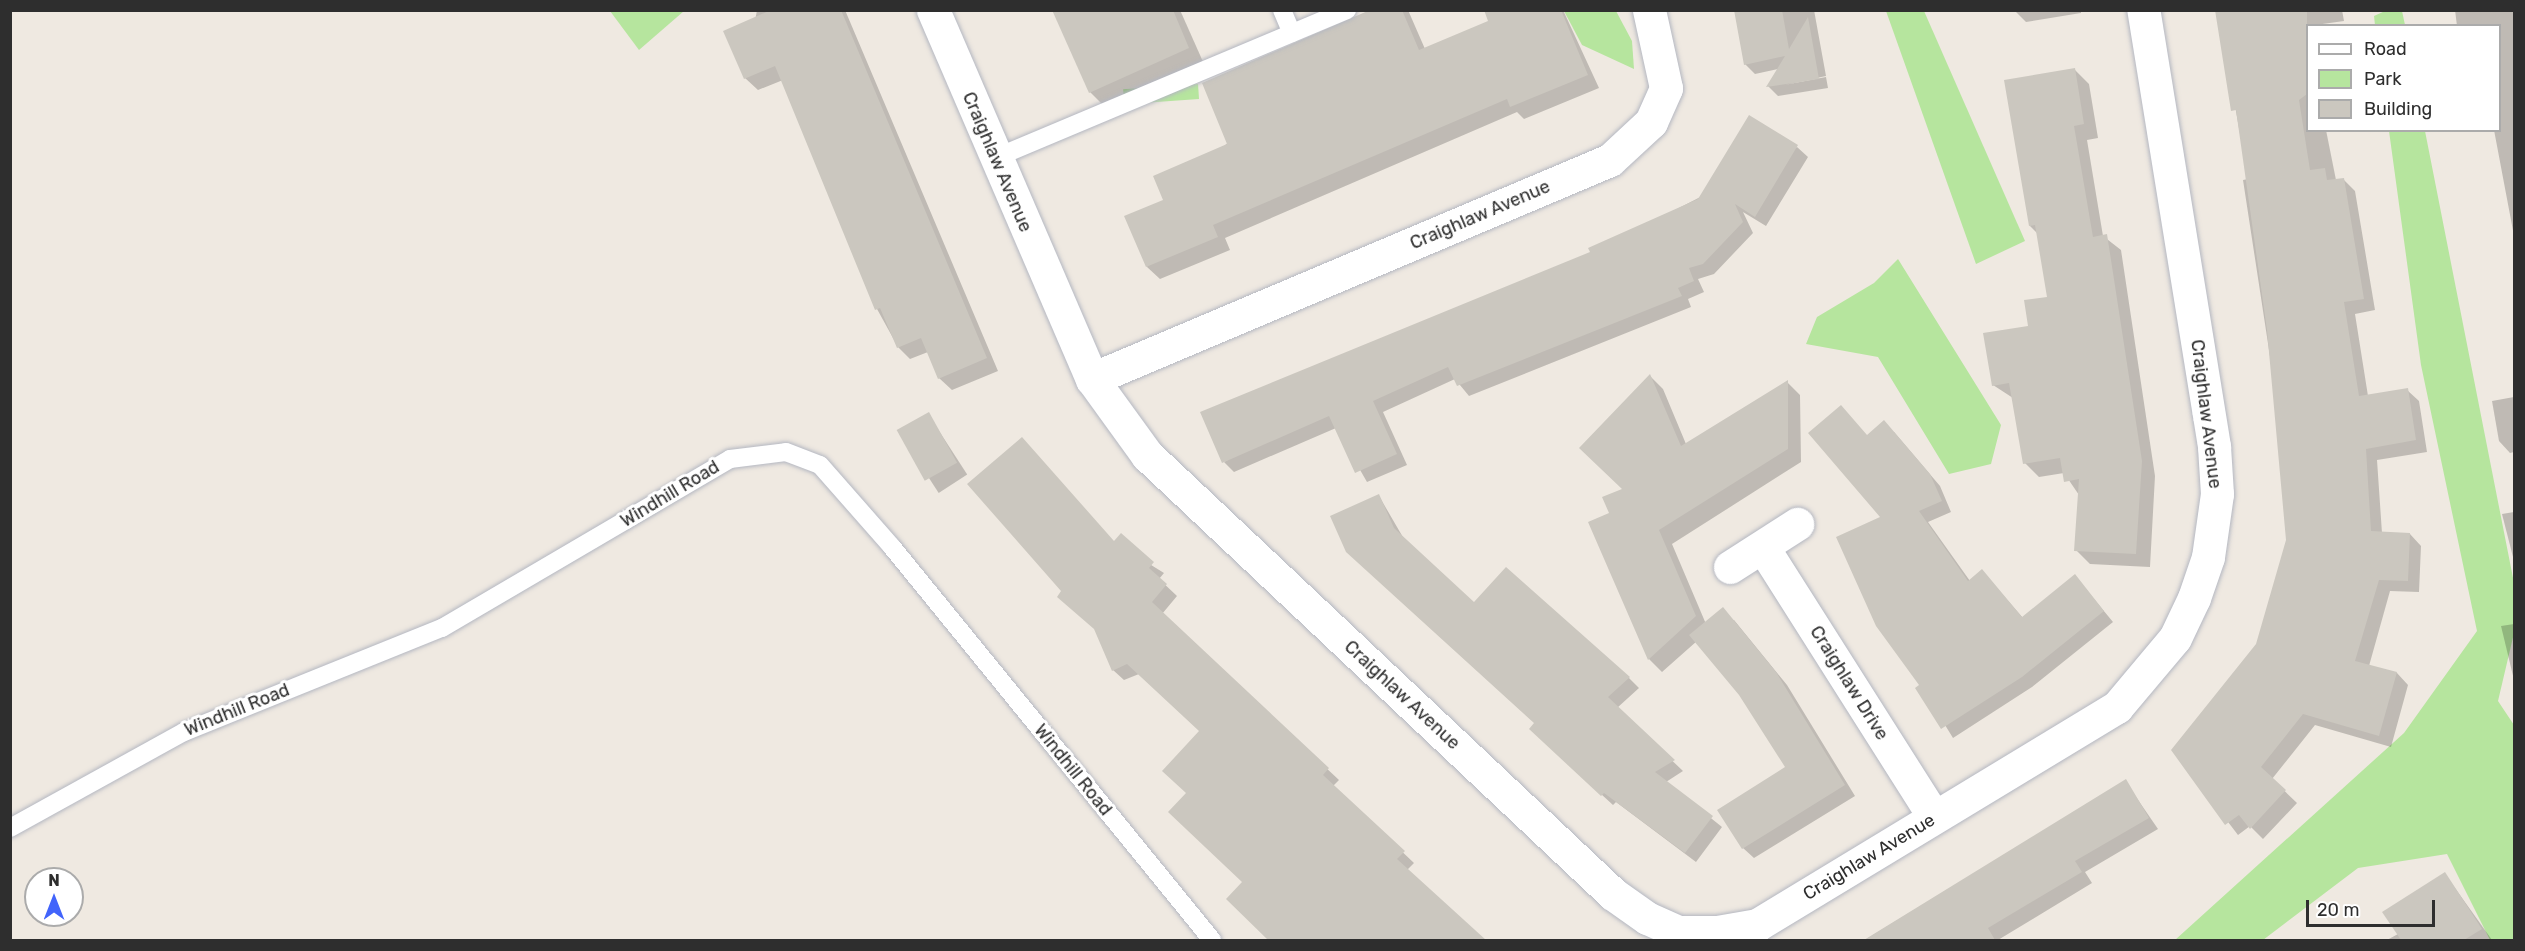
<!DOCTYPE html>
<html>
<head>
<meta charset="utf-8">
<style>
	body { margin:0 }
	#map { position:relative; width:2525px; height:951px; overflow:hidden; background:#efe9e1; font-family:Rubik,sans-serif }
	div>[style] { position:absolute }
	.green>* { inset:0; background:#b6e59e; transform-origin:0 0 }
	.shadow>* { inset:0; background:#0003; transform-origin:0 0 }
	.building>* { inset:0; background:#cbc7bf; transform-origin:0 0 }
	.roads { filter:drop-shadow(0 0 2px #b4b7c1) drop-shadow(0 0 2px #b4b7c1) }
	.service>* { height:18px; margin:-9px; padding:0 9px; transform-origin:9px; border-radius:9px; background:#fff }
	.minor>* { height:33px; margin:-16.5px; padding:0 16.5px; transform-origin:16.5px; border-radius:16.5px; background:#fff }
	span { translate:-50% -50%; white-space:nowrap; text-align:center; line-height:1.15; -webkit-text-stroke:6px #fff; paint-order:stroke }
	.street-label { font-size:18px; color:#2e2e2e }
	.frame { position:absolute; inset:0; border:12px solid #2e2e2e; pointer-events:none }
	.legend { position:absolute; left:2306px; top:24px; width:195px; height:108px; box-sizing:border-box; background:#fff; border:2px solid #ababab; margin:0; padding:8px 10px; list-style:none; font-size:18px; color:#2e2e2e }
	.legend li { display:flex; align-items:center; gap:12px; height:30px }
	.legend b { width:30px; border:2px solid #ababab }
	.north { position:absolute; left:24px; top:867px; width:60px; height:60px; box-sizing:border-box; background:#fff; border:2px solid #ababab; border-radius:50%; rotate:0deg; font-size:16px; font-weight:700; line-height:24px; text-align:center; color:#2e2e2e }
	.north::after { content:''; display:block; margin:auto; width:21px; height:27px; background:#4264fb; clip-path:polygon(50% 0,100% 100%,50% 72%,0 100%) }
	.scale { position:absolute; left:2306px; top:900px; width:129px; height:27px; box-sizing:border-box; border:3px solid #2e2e2e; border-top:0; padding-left:8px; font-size:18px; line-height:21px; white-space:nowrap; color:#2e2e2e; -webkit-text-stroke:4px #fff; paint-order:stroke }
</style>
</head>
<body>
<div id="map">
	<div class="green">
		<i style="clip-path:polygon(610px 11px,684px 11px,639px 50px)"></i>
		<i style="clip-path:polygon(1564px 11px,1616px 11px,1632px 41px,1634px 69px,1582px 45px)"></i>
		<i style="clip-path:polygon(1886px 11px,1924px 11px,2025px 241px,1976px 264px)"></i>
		<i style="clip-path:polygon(2385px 11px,2402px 11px,2405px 25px,2375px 25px,2374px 16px)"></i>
		<i style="left:1198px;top:84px;width:15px;height:75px;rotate:86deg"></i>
		<i style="clip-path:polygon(2389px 131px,2425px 131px,2514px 583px,2514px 633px,2498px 701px,2514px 725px,2514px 940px,2490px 940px,2447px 854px,2358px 868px,2263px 940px,2175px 940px,2404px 733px,2477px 631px,2421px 365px)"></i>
		<i style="clip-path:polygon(1898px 259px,2001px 425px,1991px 464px,1949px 474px,1878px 357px,1806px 344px,1817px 317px,1874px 283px)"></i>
	</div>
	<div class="shadow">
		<i style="clip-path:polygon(757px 10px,845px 10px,998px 371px,952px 390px,939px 378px,928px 352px,910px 359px,898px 347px,877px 309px,783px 80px,758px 90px,745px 78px)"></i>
		<i style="clip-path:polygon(1054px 10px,1180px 10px,1204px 64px,1106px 108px,1090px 92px)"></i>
		<i style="clip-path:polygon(1371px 10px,1408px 10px,1425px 49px,1543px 10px,1563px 10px,1599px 88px,1524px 119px,1517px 112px,1225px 238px,1230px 250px,1160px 279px,1147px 267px,1165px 201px)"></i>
		<i style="clip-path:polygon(1736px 10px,1814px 10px,1826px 76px,1784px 85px,1826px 77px,1828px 88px,1778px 96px,1768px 86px,1778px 69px,1755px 74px,1745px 64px)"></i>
		<i style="clip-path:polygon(2014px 10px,2081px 10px,2081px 13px,2026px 22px)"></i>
		<i style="clip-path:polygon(2218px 10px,2342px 10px,2344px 21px,2308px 26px,2308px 130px,2326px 130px,2336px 180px,2343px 179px,2355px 191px,2375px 310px,2355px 314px,2368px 396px,2407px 390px,2419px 401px,2427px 452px,2377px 460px,2382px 533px,2410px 534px,2421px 546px,2419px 592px,2390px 591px,2369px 666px,2397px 673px,2408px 685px,2391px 747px,2315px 725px,2272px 779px,2297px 803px,2263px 839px,2250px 826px,2238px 835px,2173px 750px,2257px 645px,2287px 540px,2280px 422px,2243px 180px,2248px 179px)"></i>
		<i style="clip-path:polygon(2455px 10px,2514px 10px,2514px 236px,2494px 130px,2500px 130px,2500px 26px,2457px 26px)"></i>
		<i style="clip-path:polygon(2074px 69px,2089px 84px,2098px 138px,2087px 140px,2103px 236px,2121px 250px,2155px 476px,2150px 567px,2090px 564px,2076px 550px,2079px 495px,2064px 473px,2039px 477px,2025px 463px,2013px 398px,1993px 385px,2049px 298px,2038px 234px,2030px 226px)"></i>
		<i style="clip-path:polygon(1797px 147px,1808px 157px,1766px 226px,1743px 212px,1753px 233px,1714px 274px,1698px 279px,1704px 292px,1688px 299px,1691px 307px,1469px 396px,1455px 379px,1383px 412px,1407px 465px,1367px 482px,1336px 428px,1234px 472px,1224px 462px,1592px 253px)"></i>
		<i style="clip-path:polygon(1650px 376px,1663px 389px,1686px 444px,1787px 382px,1800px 395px,1801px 462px,1672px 544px,1706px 624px,1734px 620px,1787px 685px,1855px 796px,1754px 858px,1743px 848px,1787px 767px,1740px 694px,1697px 641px,1662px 672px,1649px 659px,1590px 523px,1611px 513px,1624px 490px)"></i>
		<i style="clip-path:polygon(2514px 397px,2514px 452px,2510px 453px,2499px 441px,2492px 401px)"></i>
		<i style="left:928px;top:414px;width:72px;height:34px;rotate:57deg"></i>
		<i style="clip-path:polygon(1894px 432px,1940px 486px,1951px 512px,1928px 522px,1970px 581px,1982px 571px,2023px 618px,2075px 576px,2113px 622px,2032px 687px,1953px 738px,1921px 686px,1882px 517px,1867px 436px)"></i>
		<i style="clip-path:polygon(1379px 496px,1404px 539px,1474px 605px,1629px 678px,1639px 688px,1617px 708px,1683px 771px,1666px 782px,1722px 827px,1696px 862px,1616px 802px,1613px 805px,1541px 739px,1536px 724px,1358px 562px)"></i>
		<i style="clip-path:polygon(2514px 512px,2514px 561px,2502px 514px)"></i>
		<i style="clip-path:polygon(1114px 542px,1164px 573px,1159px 579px,1177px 596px,1162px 614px,1339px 780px,1333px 786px,1414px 863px,1407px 870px,1483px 940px,1286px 940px,1245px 903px,1244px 882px,1188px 794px,1201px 732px,1139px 674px,1124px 680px,1113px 670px)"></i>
		<i style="clip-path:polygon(2514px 624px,2514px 680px,2501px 626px)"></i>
		<i style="clip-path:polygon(2125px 781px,2158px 829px,2085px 872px,2092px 883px,1998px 940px,1865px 940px)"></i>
		<i style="clip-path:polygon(2445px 874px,2492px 940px,2387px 940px,2398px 934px)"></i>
	</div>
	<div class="building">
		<i style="clip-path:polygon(771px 10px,841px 10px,987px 358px,938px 379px,921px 338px,897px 348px,880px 308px,875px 310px,775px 66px,744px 79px,723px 31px)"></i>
		<i style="clip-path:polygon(1052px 10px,1173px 10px,1189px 48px,1089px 93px)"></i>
		<i style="clip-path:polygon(1370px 10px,1402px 10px,1419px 50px,1488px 21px,1484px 10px,1561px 10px,1588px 75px,1510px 107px,1507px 99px,1213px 225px,1218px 237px,1146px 267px,1124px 216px,1163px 200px,1153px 176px,1227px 144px,1202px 83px)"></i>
		<i style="clip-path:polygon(1734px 10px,1782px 10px,1789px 49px,1808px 17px,1819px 79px,1766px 87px,1785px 56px,1744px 65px)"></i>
		<i style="clip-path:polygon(2215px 10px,2307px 10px,2307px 94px,2299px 100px,2310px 170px,2325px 168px,2327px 180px,2344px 178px,2364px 299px,2344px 302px,2359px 396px,2408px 388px,2416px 440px,2366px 449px,2371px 531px,2410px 533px,2408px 581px,2379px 580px,2355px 661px,2397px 672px,2379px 736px,2303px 714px,2261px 767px,2286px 790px,2250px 829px,2239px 815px,2225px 825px,2171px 750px,2256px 644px,2286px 540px,2267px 330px,2236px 110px,2231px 111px)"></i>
		<i style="clip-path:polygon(2075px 68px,2084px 124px,2074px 126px,2093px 237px,2107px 234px,2142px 461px,2136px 554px,2074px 551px,2079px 479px,2064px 482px,2060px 458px,2023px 464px,2009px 383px,1992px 386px,1983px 333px,2028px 326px,2024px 300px,2047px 297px,2035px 225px,2029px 226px,2004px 80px)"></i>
		<i style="clip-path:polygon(1749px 115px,1798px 145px,1755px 217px,1735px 204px,1743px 222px,1703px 264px,1689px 268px,1694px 281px,1678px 288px,1682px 296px,1457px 386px,1448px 367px,1373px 401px,1397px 454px,1355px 473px,1329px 416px,1222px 463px,1200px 412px,1590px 252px,1588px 248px,1698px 199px)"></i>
		<i style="clip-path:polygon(1650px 374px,1681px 446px,1788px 380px,1788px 449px,1659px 530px,1696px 616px,1648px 660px,1588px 522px,1609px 513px,1602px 497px,1622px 489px,1579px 448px)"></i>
		<i style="clip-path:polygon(1841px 405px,1867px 435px,1884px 420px,1930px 474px,1942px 501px,1919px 511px,1968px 581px,1982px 569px,2022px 617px,2075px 574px,2104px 611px,2022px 677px,1941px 729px,1915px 688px,1919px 685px,1876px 626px,1836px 537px,1880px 517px,1808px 433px)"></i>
		<i style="left:929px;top:412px;width:58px;height:37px;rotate:61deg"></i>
		<i style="clip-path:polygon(1022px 437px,1114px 541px,1121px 533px,1154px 562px,1149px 568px,1167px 584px,1152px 602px,1329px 768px,1323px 775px,1405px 851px,1397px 859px,1486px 940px,1268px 940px,1226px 899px,1242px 882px,1168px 812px,1186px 793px,1162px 771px,1199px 731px,1127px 664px,1112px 671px,1094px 629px,1057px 597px,1061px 591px,967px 484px)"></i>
		<i style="clip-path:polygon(1379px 494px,1394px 528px,1474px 602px,1506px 567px,1630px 677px,1608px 697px,1675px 760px,1655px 772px,1713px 816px,1685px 853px,1604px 793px,1601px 796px,1529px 729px,1534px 723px,1346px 552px,1330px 516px)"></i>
		<i style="clip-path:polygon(1723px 607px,1776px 672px,1845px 785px,1742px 849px,1717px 810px,1785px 767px,1739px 695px,1689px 635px)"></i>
		<i style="clip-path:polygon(2126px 779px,2149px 818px,2075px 861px,2082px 872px,1988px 928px,1995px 940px,1864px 940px)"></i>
		<i style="clip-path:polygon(2445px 872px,2482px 929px,2464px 940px,2401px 940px,2382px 912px)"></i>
	</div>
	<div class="roads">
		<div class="service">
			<i style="left:1282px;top:10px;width:25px;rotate:67deg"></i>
			<i style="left:995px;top:158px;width:382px;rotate:-22.8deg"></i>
			<i style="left:10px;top:828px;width:199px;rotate:-28.9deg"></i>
			<i style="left:184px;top:732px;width:278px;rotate:-22deg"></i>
			<i style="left:442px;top:628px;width:334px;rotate:-30.4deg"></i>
			<i style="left:730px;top:459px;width:56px;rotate:-7.1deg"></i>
			<i style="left:786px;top:452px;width:36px;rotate:21deg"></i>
			<i style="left:820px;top:465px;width:109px;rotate:48.7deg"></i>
			<i style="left:892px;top:547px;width:507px;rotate:50.85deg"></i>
		</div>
		<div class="minor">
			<i style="left:933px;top:10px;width:402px;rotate:66.7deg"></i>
			<i style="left:1092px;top:379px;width:94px;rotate:54.1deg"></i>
			<i style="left:1147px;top:455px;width:640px;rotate:43.29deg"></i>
			<i style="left:1613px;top:894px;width:42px;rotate:35.2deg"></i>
			<i style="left:1647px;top:918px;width:35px;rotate:24deg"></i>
			<i style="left:1679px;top:932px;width:38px"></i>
			<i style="left:1717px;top:932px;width:41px;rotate:-9.9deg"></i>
			<i style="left:1757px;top:925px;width:421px;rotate:-31.2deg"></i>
			<i style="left:2117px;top:707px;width:90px;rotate:-50deg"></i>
			<i style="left:2175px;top:638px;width:44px;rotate:-64.6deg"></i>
			<i style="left:2194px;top:598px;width:43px;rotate:-71.1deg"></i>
			<i style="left:2208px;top:557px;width:64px;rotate:-81.9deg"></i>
			<i style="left:2217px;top:494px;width:48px;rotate:-93.6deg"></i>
			<i style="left:2214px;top:446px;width:442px;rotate:-99.2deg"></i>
			<i style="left:1092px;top:379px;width:562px;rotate:-22.92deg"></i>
			<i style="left:1610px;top:160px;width:56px;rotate:-42.8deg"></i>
			<i style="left:1651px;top:122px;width:37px;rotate:-66deg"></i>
			<i style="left:1666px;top:88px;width:80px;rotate:-102.3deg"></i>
			<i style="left:1764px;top:549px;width:317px;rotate:57.6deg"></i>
			<i style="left:1730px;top:567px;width:80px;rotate:-32.7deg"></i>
		</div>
	</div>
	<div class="street-label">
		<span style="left:997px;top:162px;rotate:67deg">Craighlaw Avenue</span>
		<span style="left:1480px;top:215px;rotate:-23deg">Craighlaw Avenue</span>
		<span style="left:2206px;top:414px;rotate:83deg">Craighlaw Avenue</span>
		<span style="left:670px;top:494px;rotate:-31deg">Windhill Road</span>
		<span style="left:1849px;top:683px;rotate:58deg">Craighlaw Drive</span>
		<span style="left:1402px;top:695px;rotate:43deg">Craighlaw Avenue</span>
		<span style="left:237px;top:710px;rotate:-22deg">Windhill Road</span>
		<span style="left:1073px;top:770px;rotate:51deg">Windhill Road</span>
		<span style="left:1869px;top:857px;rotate:-31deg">Craighlaw Avenue</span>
	</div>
	<div class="frame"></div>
	<ul class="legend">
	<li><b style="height:8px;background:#fff"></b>Road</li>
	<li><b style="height:16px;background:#b6e59e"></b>Park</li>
	<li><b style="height:16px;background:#cbc7bf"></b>Building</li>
	</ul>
	<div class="north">N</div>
	<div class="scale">20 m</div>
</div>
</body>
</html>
